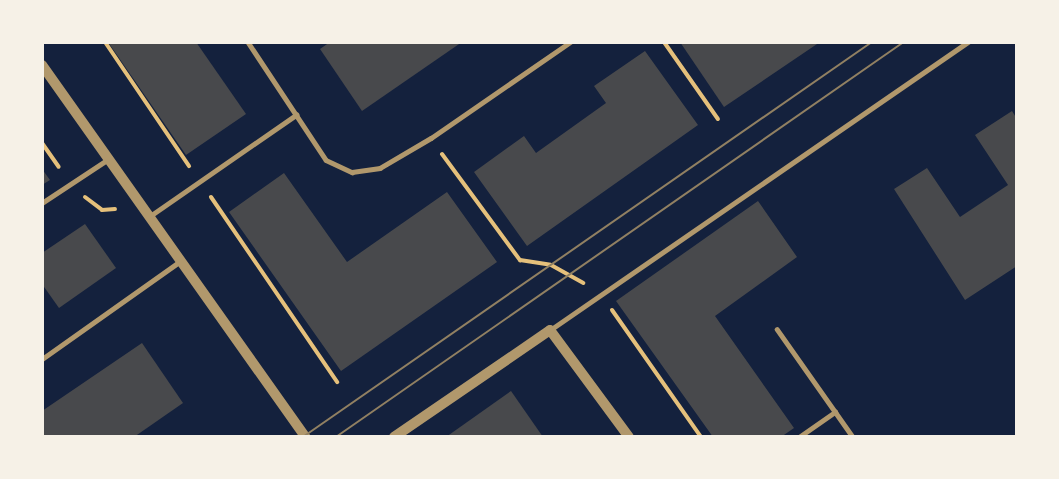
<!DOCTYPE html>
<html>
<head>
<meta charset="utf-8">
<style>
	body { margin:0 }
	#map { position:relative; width:1059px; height:479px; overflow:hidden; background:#14213d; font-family:Commissioner,sans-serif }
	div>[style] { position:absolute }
	.building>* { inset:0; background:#48494c }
	.path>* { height:4px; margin:-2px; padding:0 2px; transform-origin:2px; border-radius:2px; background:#e5c07b }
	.service>* { height:4.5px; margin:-2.25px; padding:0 2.25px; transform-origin:2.25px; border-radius:2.25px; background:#b1986c }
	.tertiary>* { height:10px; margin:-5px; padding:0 5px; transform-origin:5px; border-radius:5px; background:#b1986c }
	.tram>* { height:1.5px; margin:-0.75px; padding:0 0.75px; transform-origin:0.75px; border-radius:0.75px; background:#918062 }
	span { translate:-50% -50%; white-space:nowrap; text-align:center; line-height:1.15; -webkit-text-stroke:4.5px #f6f1e7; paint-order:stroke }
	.frame { position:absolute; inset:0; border:44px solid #f6f1e7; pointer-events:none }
</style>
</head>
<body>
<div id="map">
	<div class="building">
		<i style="clip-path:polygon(108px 42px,196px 42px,246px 114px,186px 155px)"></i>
		<i style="clip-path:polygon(330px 42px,462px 42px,362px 111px,320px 49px)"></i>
		<i style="clip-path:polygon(680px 42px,820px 42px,724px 107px)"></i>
		<i style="clip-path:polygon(645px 51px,698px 125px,527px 246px,474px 172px,524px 136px,536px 153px,606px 103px,594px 86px)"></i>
		<i style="clip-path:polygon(1012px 111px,1017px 119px,1017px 266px,965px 300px,894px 189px,927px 168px,960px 217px,1008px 185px,975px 135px)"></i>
		<i style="clip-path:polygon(42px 169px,50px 180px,42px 185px)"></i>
		<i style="clip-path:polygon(284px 173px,347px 262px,447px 192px,497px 262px,341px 371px,229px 212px)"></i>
		<i style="clip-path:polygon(758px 201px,797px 257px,715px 316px,794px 428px,781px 437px,713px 437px,616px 301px)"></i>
		<i style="clip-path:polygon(85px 224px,116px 268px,59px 308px,42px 284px,42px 253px)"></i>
		<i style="clip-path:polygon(142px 343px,183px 403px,134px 437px,42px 437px,42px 411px)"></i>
		<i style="clip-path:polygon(511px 391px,543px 437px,446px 437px)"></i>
	</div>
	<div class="path">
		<i style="left:105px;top:42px;width:150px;rotate:55.9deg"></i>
		<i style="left:664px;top:42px;width:94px;rotate:55deg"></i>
		<i style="left:42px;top:143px;width:29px;rotate:55deg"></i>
		<i style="left:442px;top:154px;width:132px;rotate:53.7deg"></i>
		<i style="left:520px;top:260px;width:31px;rotate:9deg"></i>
		<i style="left:551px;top:265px;width:37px;rotate:29deg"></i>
		<i style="left:85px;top:197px;width:21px;rotate:37deg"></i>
		<i style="left:102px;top:210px;width:13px;rotate:-4deg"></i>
		<i style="left:211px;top:197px;width:224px;rotate:55.7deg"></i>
		<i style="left:612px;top:310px;width:155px;rotate:55deg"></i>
	</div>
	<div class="service">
		<i style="left:248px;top:42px;width:141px;rotate:56.5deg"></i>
		<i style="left:326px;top:160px;width:29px;rotate:25deg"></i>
		<i style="left:352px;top:172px;width:28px;rotate:-8deg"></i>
		<i style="left:380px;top:168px;width:59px;rotate:-30.5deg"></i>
		<i style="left:431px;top:138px;width:169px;rotate:-34.6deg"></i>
		<i style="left:42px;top:203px;width:78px;rotate:-33.5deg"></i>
		<i style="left:150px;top:216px;width:178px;rotate:-34.7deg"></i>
		<i style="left:777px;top:329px;width:132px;rotate:54.9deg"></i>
		<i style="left:550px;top:330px;width:508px;rotate:-34.57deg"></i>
		<i style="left:42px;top:359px;width:168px;rotate:-35.3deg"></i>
		<i style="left:799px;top:437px;width:44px;rotate:-34.8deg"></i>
	</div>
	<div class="tertiary">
		<i style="left:42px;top:65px;width:456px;rotate:54.7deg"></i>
		<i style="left:394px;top:437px;width:189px;rotate:-34.4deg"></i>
		<i style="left:550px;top:330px;width:133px;rotate:53.6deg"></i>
	</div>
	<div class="tram">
		<i style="left:303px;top:437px;width:693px;rotate:-34.77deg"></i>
		<i style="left:336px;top:437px;width:692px;rotate:-34.82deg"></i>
	</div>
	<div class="frame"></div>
</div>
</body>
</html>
